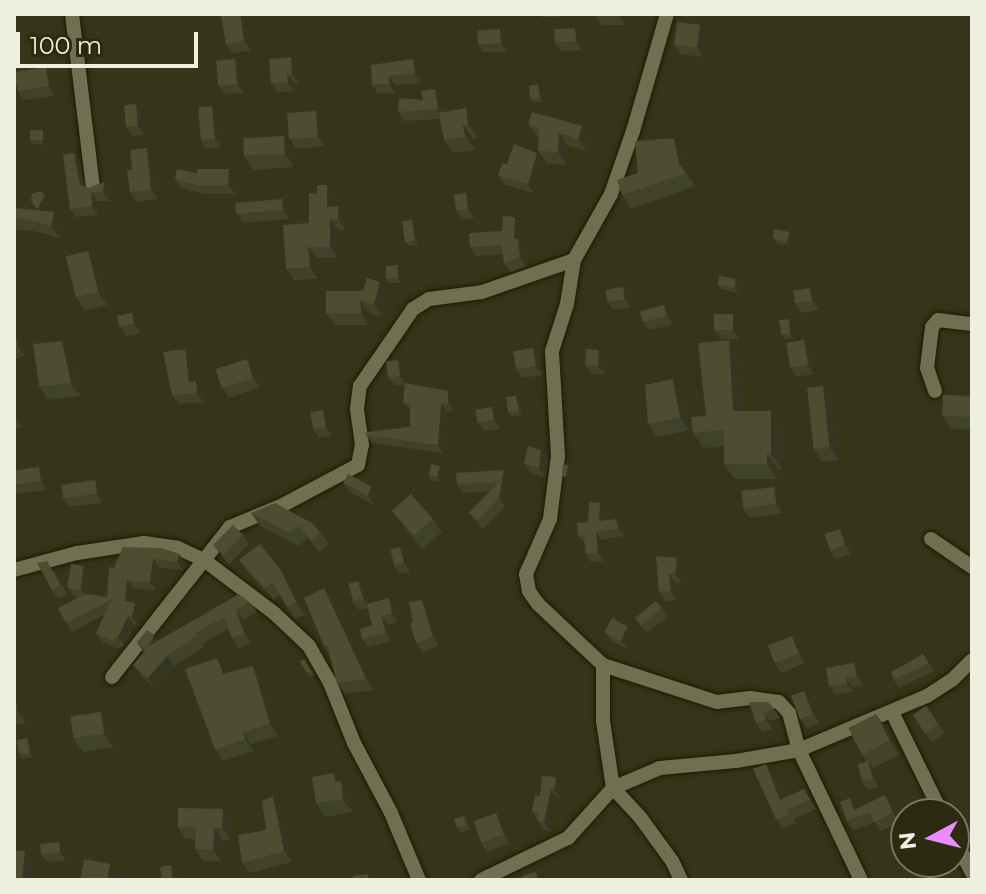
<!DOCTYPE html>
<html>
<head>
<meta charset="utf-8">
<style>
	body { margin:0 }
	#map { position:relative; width:986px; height:894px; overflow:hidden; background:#343519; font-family:Montserrat,sans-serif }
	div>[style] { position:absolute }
	.roads { filter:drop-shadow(0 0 2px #1c1c02) drop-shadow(0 0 2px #1c1c02) }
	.street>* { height:14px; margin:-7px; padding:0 7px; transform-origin:7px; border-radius:7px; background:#6f7052 }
	.wall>* { inset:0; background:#41422a; transform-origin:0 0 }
	.shaded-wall>* { inset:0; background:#353622 }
	.building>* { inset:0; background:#4c4d31; transform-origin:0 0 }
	span { translate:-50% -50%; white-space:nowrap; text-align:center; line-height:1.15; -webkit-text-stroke:8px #2b2b0f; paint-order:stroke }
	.frame { position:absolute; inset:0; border:16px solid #eeefde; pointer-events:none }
	.north { position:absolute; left:890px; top:798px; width:80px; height:80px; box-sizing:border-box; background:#2b2b0f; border:2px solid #797962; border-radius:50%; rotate:263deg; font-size:22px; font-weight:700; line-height:32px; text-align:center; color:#eeefde }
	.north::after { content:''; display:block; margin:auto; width:28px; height:36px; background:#e88eff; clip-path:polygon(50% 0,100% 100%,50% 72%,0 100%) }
	.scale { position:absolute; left:16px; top:32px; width:182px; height:36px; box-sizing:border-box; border:4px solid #eeefde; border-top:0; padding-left:10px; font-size:24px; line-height:28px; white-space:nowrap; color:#eeefde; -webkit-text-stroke:6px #2b2b0f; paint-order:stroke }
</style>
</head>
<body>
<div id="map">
	<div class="roads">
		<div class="street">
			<i style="left:72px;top:14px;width:174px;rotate:83.1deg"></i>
			<i style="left:935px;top:391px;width:24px;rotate:-109deg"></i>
			<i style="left:927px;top:368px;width:41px;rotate:-83deg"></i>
			<i style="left:932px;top:327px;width:9px;rotate:-49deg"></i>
			<i style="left:938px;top:320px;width:34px;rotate:7deg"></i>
			<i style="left:931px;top:539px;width:50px;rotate:34.3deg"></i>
			<i style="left:14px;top:570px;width:65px;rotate:-15.1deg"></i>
			<i style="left:77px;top:553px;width:68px;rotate:-8.5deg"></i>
			<i style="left:144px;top:543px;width:34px;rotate:8deg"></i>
			<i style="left:178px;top:548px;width:29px;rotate:25deg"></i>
			<i style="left:204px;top:560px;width:88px;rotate:37.1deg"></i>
			<i style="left:274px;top:613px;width:48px;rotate:43.3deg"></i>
			<i style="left:309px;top:646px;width:43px;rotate:60.4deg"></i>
			<i style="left:330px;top:683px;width:65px;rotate:68.2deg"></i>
			<i style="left:354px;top:743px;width:79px;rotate:62.1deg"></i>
			<i style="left:391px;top:813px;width:73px;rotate:67.3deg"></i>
			<i style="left:603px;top:665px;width:120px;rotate:18deg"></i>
			<i style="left:717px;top:702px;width:33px;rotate:-7deg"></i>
			<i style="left:750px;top:698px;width:29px;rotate:8deg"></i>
			<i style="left:779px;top:702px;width:15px;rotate:48deg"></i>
			<i style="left:789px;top:713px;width:38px;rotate:75deg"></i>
			<i style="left:799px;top:750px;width:144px;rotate:64.5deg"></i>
			<i style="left:112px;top:677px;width:191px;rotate:-51.8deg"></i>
			<i style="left:230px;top:527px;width:55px;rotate:-22.4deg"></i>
			<i style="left:281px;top:506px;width:87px;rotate:-28deg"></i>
			<i style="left:358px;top:465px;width:20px;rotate:-79deg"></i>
			<i style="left:362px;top:445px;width:36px;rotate:-98deg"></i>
			<i style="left:357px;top:409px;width:23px;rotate:-83deg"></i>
			<i style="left:360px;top:386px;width:93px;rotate:-55.5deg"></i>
			<i style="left:413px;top:309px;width:19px;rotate:-32deg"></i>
			<i style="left:429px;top:299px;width:53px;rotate:-7.5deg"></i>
			<i style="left:482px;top:292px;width:97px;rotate:-19.2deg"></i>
			<i style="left:574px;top:260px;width:76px;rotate:-60.7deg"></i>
			<i style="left:611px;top:194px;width:67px;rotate:-70.8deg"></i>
			<i style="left:633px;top:131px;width:122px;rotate:-73.8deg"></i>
			<i style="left:893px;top:714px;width:111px;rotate:63.9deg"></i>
			<i style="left:954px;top:837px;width:40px;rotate:63.4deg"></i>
			<i style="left:481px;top:880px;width:97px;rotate:-25.8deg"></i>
			<i style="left:568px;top:838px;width:67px;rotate:-48deg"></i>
			<i style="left:613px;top:788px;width:68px;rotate:-98.5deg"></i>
			<i style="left:603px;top:721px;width:56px;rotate:-90deg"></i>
			<i style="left:603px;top:665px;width:89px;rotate:-136.8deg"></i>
			<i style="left:538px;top:604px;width:16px;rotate:-125deg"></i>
			<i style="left:529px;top:591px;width:17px;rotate:-100deg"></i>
			<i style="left:526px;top:574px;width:60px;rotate:-66.4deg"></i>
			<i style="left:550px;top:519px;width:64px;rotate:-82.8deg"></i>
			<i style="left:558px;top:456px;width:105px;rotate:-93.3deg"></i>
			<i style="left:552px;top:351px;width:49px;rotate:-72.3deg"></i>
			<i style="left:567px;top:304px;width:45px;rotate:-81deg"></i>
			<i style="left:681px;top:880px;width:21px;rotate:-115deg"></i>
			<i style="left:672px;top:861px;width:54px;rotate:-126deg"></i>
			<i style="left:640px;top:817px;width:40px;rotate:-133deg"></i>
			<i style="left:613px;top:788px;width:51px;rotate:-23.1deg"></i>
			<i style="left:660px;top:768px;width:76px;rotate:-5.3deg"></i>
			<i style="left:736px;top:761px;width:64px;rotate:-9.9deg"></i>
			<i style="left:799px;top:750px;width:139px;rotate:-22.9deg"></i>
			<i style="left:927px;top:696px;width:30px;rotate:-33deg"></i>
			<i style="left:952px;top:680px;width:28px;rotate:-45deg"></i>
		</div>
	</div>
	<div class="wall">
		<i style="clip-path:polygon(221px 14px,244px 14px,251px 50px,232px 54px,226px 45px)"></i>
		<i style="clip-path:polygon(539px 14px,558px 14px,557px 17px,541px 17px)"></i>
		<i style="clip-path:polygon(595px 14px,625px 14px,625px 25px,601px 25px,595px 16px)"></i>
		<i style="clip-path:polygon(700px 25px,706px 34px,703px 57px,680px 54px,674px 45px)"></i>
		<i style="clip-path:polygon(575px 28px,581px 37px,582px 50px,561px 51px,554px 42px)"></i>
		<i style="clip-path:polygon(507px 38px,507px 52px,483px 52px,477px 43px)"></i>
		<i style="clip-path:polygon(291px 57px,297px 66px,299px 83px,294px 83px,294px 91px,277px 92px,271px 83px)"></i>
		<i style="clip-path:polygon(235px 59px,242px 68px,244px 93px,224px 94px,218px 85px)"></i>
		<i style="clip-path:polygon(413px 59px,420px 68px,421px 83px,395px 85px,395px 93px,378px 94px,372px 85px)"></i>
		<i style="clip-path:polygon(52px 76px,55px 96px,23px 100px,17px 91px)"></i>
		<i style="clip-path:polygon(435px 89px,441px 98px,443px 112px,466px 108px,475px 122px,478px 138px,473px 139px,475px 150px,453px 153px,444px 140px,440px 119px,404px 121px,398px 112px,423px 100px)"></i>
		<i style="clip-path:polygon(542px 89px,543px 102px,534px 103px,530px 99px)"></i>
		<i style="clip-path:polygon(136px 104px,143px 113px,145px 135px,133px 136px,126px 127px)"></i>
		<i style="clip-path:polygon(212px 106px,218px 113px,221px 147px,206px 149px,201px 141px)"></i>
		<i style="clip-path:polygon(322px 120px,324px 146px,297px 149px,290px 140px)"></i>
		<i style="clip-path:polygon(528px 124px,582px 126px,591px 139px,587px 151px,568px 146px,567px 165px,547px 164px,538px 151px,539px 137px,537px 137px)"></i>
		<i style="clip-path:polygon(43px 130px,46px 135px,45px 145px,33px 144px,29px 140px)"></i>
		<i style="clip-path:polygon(293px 150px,294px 167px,254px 170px,244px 157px)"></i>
		<i style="clip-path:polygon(683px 151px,688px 176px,696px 186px,631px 209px,622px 195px,638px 173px)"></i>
		<i style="clip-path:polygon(74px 153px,80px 162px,84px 187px,89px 188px,104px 182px,110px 190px,110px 201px,97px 201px,98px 215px,76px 217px,70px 209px)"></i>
		<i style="clip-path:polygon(153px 157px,158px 199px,136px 202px,130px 192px,132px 170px)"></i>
		<i style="clip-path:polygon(543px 162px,534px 193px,505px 185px,498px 176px,507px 164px)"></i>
		<i style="clip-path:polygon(235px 178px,235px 194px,203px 194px,181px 188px,175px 179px)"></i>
		<i style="clip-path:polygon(327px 185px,334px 197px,334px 206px,346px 217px,346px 230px,338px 230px,338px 258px,316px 258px,318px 279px,294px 280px,286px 269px,309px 223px,317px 194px)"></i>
		<i style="clip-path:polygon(282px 199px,289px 208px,289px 219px,243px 223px,237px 214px)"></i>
		<i style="clip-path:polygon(48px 200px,42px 211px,54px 212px,62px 224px,60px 238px,34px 231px,14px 230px,14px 208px,38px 210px)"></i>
		<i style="clip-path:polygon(472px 202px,474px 218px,462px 219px,456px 210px)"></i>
		<i style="clip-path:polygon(515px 217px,522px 226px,520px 242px,524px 248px,526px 266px,510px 272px,504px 263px,503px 254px,476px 256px,470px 247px,502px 231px)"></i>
		<i style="clip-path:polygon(412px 220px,416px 225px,418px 245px,408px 246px,405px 241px)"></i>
		<i style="clip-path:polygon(789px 232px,793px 237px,790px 246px,776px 243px,773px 238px)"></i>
		<i style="clip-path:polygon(88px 251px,97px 264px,107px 305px,85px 311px,76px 297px)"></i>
		<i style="clip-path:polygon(401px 270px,401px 283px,389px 283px,386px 279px)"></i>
		<i style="clip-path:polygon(736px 279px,740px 283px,738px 293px,721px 289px,718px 285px)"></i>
		<i style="clip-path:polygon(623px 287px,629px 296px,631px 308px,613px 310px,607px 301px)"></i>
		<i style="clip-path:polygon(326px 291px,389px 295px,382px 317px,369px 313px,369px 325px,335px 325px,326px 313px)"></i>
		<i style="clip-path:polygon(816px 297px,819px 310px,801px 313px,795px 304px)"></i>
		<i style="clip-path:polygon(664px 305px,671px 314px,673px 325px,649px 330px,642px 321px)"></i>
		<i style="clip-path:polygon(132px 313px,138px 322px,141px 333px,126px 336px,120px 327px)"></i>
		<i style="clip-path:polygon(733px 314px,739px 323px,739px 339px,721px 339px,714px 330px)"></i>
		<i style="clip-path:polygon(792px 324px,793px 338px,784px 339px,781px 334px)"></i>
		<i style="clip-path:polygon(14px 329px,20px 337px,25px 356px,14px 359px)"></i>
		<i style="clip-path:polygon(729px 340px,739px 356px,742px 411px,771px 411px,782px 426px,782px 469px,778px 469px,778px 479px,735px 479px,724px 464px,724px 446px,704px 448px,693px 433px,706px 416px)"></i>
		<i style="clip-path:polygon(804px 340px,811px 349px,814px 374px,796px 377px,790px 368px)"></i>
		<i style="clip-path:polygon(533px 348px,539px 357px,542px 375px,522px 378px,516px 369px)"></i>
		<i style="clip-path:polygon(185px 349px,191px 358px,194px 382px,202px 390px,203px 402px,179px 404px,172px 395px)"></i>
		<i style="clip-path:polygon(72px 354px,81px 396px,48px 400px,39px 386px)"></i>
		<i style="clip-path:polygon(606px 359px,605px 375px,592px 374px,585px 365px)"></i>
		<i style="clip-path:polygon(398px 360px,404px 369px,406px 383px,454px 398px,454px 411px,446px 411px,443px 453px,372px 443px,366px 435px,410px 427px,410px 410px,403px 403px,405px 385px,395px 386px,388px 377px)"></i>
		<i style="clip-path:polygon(253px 368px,260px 387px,229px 398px,223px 389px)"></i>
		<i style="clip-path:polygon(823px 386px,833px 400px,839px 460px,822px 462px,813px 448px)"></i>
		<i style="clip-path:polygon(682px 392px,689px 430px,657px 437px,648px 424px)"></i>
		<i style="clip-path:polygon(972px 396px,972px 430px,952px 429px,942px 416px)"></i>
		<i style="clip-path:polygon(519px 400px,522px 415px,512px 417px,508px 412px)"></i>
		<i style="clip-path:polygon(14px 404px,21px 413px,22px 428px,14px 429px)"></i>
		<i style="clip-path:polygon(498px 416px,500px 429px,484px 431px,477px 422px)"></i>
		<i style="clip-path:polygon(329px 419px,332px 436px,319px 438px,313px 429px)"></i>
		<i style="clip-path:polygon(541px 450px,548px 459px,545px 477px,530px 472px,524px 463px)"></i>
		<i style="clip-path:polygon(440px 466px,444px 471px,440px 482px,431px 480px,428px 475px)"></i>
		<i style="clip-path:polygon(14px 470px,45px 476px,47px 490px,17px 494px,16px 507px,14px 507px)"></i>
		<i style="clip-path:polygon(510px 478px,505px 507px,483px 529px,469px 513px,490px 491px,463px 493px,457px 484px)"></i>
		<i style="clip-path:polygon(95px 480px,102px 489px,103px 503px,69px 507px,63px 498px)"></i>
		<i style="clip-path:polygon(343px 483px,379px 496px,374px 505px,350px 492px)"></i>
		<i style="clip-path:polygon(774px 487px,780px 496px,782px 513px,750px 518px,743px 509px)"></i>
		<i style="clip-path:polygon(600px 503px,606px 511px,605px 520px,622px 527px,624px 536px,601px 540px,604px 561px,591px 562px,586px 554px,585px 544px,578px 536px)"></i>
		<i style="clip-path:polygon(392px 511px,433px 519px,442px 532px,422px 549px)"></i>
		<i style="clip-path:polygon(251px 513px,320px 532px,329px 544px,319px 552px,308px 538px,299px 546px,260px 526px)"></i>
		<i style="clip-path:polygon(840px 529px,847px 538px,851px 554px,835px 559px,829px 550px)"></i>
		<i style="clip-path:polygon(243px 535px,249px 544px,229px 564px,214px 546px)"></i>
		<i style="clip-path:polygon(123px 547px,185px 562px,183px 570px,159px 568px,156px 591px,133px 588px,132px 602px,141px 611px,138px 625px,134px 624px,124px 645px,118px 649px,102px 642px,96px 633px,105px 614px,72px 632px,66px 623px,78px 598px,74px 597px,68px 588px,91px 575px,88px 594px,107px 597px,114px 568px)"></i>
		<i style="clip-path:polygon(407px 556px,410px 572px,400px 574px,393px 565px)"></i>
		<i style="clip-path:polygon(656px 556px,683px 567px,682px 583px,675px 583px,677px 600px,665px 601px,659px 592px)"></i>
		<i style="clip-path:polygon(239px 560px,290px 585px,305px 615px,295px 619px,280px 595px,274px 600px,248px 572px)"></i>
		<i style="clip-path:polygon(53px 570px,67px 594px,58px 599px,52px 590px)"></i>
		<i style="clip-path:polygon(358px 581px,365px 590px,368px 603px,395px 607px,398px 622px,387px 625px,391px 641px,368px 647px,362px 639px,372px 625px,368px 608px,359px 610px,352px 601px)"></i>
		<i style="clip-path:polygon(332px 599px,374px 690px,345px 694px,337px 683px,330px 654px,324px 646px)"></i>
		<i style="left:656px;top:601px;width:20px;height:27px;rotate:53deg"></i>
		<i style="clip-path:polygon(249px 602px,257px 612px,243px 620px,251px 643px,239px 648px,232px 638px,228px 629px,202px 644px,204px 647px,174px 666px,155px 688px,141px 676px,133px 665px,144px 653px,137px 642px,154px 635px,158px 641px)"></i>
		<i style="clip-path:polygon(428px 609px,439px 646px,423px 652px,416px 643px,413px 622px)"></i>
		<i style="clip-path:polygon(605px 632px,635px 636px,628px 650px,611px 641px)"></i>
		<i style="clip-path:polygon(798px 645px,805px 663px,782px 673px,775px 664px)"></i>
		<i style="clip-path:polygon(923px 654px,934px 671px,899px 688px,894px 680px)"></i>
		<i style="clip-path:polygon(217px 658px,226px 673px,253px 666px,261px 678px,278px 736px,251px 744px,254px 751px,223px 761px,215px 749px)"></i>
		<i style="left:304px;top:659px;width:19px;height:5px;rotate:58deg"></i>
		<i style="clip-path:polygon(860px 672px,863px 685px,852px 687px,853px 692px,835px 695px,829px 686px)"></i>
		<i style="clip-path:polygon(14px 696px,25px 710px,26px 723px,14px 725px)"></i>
		<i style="clip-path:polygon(810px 700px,819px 723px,807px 728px,800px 719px)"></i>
		<i style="clip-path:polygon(749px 702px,774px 709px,780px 718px,770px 721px,772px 729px,762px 732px,756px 723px)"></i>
		<i style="left:926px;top:706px;width:33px;height:16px;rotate:55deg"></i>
		<i style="clip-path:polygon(876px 714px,885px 728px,899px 755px,873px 768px,879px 787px,868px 790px,861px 781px,866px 761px,862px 755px)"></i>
		<i style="clip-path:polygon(110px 726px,114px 747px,83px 752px,73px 739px)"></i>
		<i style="clip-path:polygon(27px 738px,30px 743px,33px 757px,22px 759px,19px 754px)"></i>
		<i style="clip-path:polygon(772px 773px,782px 799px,804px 789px,816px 809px,794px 819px,796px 824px,782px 828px,776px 819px)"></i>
		<i style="clip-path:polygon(542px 776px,562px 786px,561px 799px,557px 798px,550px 831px,544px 830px,532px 811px,540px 796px)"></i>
		<i style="clip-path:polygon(340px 782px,350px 795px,353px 812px,325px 817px,316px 803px)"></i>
		<i style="clip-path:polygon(891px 804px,898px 819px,906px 817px,906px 838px,899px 829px,897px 823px,881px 831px,875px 822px,853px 830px,847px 821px,856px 809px)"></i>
		<i style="clip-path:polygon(280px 807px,292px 862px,250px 873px,242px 863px,266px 830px)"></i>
		<i style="clip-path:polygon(223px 809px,231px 822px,231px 840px,223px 840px,222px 862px,203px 861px,195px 849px,195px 839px,186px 839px,178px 827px)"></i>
		<i style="clip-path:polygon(496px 813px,502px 822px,510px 844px,487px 852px,481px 843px)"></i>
		<i style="clip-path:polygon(464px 816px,467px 821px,470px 830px,460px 833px,457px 828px)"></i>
		<i style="clip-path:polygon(59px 842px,66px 851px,66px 861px,47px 862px,40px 853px)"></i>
		<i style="clip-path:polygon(918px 862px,939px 862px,940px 863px,923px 869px)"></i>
	</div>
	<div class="shaded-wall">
		<i style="clip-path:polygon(240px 14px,244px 14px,245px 16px,251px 50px,244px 41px)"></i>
		<i style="clip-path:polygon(619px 14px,625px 14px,625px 25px,619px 16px)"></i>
		<i style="clip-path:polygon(700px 25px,706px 34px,703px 57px,697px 48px)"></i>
		<i style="clip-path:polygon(575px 28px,581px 37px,582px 50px,576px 41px)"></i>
		<i style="clip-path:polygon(500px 29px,507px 38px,507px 52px,501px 43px)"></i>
		<i style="clip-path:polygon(291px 57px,297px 66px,299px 83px,292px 74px)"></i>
		<i style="clip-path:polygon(235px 59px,242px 68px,244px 93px,237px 84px)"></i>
		<i style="clip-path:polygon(413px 59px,420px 68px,421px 83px,415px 74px)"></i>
		<i style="clip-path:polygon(46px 67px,52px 76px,55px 96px,49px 86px)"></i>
		<i style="clip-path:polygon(287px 74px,294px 83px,294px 91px,288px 82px)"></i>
		<i style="clip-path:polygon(389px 76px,395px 85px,395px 93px,389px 84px)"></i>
		<i style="clip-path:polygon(538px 84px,542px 89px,543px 102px,540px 98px)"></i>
		<i style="clip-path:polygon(435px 89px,441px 98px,444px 118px,438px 109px)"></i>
		<i style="clip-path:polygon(136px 104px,143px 113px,145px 135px,138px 126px)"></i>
		<i style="clip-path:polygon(212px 106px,218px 113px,221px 147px,215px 139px)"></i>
		<i style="clip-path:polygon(466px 108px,475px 122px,478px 138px,468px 124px)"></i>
		<i style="clip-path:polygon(316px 111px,322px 120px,324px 146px,318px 137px)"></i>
		<i style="clip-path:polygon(463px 125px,473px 139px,475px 150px,465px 136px)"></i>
		<i style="clip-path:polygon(582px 126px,591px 139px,587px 151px,578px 139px)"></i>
		<i style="clip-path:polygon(43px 130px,46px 135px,45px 145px,42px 141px)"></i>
		<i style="clip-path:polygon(559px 133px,568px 146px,567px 165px,558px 152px)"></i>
		<i style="clip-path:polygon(284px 136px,293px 150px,294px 167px,285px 154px)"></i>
		<i style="clip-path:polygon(674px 138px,683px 151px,688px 176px,679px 164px)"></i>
		<i style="clip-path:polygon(147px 148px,153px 157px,158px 199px,151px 190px)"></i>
		<i style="clip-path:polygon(74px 153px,80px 162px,86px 194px,80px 185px)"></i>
		<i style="clip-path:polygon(537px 153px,543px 162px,534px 193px,528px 184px)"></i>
		<i style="clip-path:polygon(229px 169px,235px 178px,235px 194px,228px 185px)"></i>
		<i style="clip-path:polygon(104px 182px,110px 190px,110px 201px,103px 192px)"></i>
		<i style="clip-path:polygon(327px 185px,334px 197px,334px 218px,327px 207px)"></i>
		<i style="clip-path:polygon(91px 192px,97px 201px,98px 215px,92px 206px)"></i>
		<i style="clip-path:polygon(466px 193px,472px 202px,474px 218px,468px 209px)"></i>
		<i style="clip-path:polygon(45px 195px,48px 200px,41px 214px,37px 209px)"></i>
		<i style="clip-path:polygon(282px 199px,289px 208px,289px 219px,283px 210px)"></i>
		<i style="clip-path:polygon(338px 206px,346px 217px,346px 230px,338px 219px)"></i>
		<i style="clip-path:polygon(54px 212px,62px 224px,60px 238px,51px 226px)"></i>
		<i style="clip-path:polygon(515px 217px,522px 226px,520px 242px,524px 248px,526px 266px,520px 257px,514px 239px)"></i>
		<i style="clip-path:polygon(330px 219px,338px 230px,338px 258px,330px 247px)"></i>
		<i style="clip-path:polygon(412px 220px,416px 225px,418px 245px,415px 241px)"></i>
		<i style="clip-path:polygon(789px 232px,793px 237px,790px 246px,787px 242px)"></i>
		<i style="clip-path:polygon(308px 247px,316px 258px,318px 279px,310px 267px)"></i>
		<i style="clip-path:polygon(88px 251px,97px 264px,107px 305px,98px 292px)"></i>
		<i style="clip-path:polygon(398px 265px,401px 270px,401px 283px,398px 278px)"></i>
		<i style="clip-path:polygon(736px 279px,740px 283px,738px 293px,735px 288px)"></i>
		<i style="clip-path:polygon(380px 282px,389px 295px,382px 317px,374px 304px)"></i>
		<i style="clip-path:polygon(623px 287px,629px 296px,631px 308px,625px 299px)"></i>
		<i style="clip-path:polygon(810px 288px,816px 297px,819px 310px,812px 301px)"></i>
		<i style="clip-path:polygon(360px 300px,369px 313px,369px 325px,361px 313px)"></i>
		<i style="clip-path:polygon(664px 305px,671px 314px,673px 325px,667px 316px)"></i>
		<i style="clip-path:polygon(132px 313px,138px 322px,141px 333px,134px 324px)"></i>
		<i style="clip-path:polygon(733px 314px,739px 323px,739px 339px,733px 330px)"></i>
		<i style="clip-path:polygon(789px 319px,792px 324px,793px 338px,790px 334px)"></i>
		<i style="clip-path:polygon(14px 329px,20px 337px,25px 356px,18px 347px)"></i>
		<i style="clip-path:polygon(729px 340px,739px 356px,743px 426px,733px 411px)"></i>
		<i style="clip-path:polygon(804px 340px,811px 349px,814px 374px,808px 365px)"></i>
		<i style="clip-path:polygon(62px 341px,72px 354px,81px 396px,71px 383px)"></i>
		<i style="clip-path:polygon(533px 348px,539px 357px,542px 375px,536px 366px)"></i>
		<i style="clip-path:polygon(185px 349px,191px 358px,195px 391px,189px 382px)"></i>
		<i style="clip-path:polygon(599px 350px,606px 359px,605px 375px,598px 366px)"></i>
		<i style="clip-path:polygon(247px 359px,253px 368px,260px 387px,253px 378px)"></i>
		<i style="clip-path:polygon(398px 360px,404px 369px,406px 385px,400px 376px)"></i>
		<i style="clip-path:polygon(673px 379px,682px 392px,689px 430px,680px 417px)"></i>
		<i style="clip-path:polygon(196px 381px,202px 390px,203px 402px,197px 393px)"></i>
		<i style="clip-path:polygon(823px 386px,833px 400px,839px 460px,829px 447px)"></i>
		<i style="clip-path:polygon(448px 391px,454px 398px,454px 411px,448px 403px)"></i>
		<i style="clip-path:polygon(516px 396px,519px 400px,522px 415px,519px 411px)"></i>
		<i style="clip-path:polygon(441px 403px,446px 411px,443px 453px,438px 445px)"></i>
		<i style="clip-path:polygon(15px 404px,21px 413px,22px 428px,16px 419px)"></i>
		<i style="clip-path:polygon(492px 407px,498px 416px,500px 429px,494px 420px)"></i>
		<i style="clip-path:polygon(323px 410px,329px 419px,332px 436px,326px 427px)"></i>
		<i style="clip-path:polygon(771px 411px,782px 426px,782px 469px,771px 454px)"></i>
		<i style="clip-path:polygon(541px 450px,548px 459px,545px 477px,539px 468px)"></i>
		<i style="clip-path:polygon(767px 454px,778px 469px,778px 479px,767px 464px)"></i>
		<i style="clip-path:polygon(568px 465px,571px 469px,570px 481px,566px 477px)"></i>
		<i style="clip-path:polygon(440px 466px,444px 471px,440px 482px,437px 478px)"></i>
		<i style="clip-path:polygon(39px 467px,45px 476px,47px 490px,41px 481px)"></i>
		<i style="clip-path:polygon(504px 470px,510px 478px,505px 507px,499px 498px)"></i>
		<i style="clip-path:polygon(95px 480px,102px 489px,103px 503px,97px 494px)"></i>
		<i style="clip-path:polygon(372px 487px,379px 496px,374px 505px,368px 496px)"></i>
		<i style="clip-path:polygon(774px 487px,780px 496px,782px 513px,776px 504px)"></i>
		<i style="clip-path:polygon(14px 489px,17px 494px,16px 507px,14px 504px)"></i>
		<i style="clip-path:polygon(600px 503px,606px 511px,605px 530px,599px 521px)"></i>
		<i style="clip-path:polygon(616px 519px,622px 527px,624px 536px,618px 528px)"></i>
		<i style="clip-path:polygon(840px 529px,847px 538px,851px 554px,845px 545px)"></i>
		<i style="clip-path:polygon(596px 532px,601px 540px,604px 561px,598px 553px)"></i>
		<i style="clip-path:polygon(400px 547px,407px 556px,410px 572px,404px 563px)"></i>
		<i style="clip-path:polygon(179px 554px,185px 562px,183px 570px,177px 562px)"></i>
		<i style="clip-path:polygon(677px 558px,683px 567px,682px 583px,675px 574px)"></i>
		<i style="clip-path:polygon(153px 559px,159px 568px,156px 591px,150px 582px)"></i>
		<i style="clip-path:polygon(84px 566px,91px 575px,87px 599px,81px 590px)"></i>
		<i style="clip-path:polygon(282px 572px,290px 585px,305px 615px,296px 602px)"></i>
		<i style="clip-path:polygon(669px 574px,675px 583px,677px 600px,671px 591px)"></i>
		<i style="clip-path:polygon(127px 580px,133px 588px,131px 609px,125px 601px)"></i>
		<i style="clip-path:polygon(358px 581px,365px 590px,369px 607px,363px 598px)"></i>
		<i style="clip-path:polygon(324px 588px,332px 599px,374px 690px,366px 679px)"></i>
		<i style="clip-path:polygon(389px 598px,395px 607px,398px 622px,392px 614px)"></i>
		<i style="clip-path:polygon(422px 600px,428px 609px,439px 646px,433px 637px)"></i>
		<i style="clip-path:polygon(135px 603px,141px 611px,138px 625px,132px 617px)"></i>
		<i style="clip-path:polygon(236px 610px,243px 620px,251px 643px,244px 633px)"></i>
		<i style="clip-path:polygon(128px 616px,134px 624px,124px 645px,118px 637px)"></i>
		<i style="clip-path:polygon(381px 616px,387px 625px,391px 641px,386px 633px)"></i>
		<i style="clip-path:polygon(628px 627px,635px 636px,628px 650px,622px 641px)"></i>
		<i style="clip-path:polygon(154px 635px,161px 646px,149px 646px)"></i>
		<i style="clip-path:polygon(792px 636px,798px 645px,805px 663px,799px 654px)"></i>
		<i style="clip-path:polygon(167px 656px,174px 666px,155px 688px,148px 678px)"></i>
		<i style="clip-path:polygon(217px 658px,225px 670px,231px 686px,223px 674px)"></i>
		<i style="clip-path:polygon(854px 663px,860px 672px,863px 685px,857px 676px)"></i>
		<i style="clip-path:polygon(253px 666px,261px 678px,278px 736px,270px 724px)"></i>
		<i style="clip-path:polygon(846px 678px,852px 687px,853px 692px,847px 683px)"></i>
		<i style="clip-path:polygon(804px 691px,810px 700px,819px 723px,813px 714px)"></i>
		<i style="clip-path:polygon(15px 696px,25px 710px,26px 723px,17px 710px)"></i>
		<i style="clip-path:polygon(101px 712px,110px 726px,114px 747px,104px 734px)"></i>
		<i style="clip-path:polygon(764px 712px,770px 721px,772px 729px,766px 720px)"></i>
		<i style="clip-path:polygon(876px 714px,885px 728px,899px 755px,890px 741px)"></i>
		<i style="clip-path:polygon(243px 732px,251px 744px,254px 751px,245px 739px)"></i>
		<i style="clip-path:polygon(27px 738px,30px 743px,33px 757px,30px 753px)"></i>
		<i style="clip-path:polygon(868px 761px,874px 770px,879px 787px,873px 778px)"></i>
		<i style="clip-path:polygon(766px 764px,772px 773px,786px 809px,780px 800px)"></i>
		<i style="clip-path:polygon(334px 773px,350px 795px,353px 812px,343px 799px,335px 782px)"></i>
		<i style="clip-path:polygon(556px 777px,562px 786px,561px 799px,554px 790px)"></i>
		<i style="clip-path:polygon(551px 789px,557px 798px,550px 831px,544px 822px)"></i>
		<i style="clip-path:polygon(885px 795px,891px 804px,900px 822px,893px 813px)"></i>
		<i style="clip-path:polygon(273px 796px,280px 807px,292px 862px,284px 851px)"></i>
		<i style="clip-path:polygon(223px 809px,231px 822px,231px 840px,222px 828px)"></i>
		<i style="clip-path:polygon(496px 813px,502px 822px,510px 844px,504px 835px)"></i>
		<i style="clip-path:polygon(214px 828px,223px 840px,222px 862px,213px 850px)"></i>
		<i style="clip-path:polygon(59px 842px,66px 851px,66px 861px,60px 852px)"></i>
		<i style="clip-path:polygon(25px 851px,34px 863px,33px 880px,24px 880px)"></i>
		<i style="clip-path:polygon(110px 864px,119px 876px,118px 880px,107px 880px)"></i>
		<i style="clip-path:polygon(171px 865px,178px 874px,178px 880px,173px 880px)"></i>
	</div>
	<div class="building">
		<i style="clip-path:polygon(221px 14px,240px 14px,244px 41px,226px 45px)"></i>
		<i style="left:595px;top:14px;width:24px;height:2px"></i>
		<i style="left:677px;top:22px;width:23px;height:23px;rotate:7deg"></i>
		<i style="left:575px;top:28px;width:13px;height:21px;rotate:86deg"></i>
		<i style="left:500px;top:29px;width:14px;height:23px;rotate:86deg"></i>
		<i style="clip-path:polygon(291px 57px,292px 74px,287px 74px,288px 82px,271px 83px,269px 59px)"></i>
		<i style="left:235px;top:59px;width:25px;height:19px;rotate:85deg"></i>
		<i style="clip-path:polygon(413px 59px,415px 74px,389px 76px,389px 84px,372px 85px,371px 65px)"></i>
		<i style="left:46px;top:67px;width:19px;height:32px;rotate:81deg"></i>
		<i style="clip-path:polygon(538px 84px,540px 98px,530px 99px,529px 86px)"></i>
		<i style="clip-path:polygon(435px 89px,438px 109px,398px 112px,399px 98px,423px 100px,421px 91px)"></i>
		<i style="left:136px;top:104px;width:22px;height:12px;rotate:85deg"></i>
		<i style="left:212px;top:106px;width:33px;height:14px;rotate:85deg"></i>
		<i style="clip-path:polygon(466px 108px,468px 124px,463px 125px,465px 136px,444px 140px,439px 113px)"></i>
		<i style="left:316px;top:111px;width:26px;height:29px;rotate:86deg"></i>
		<i style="clip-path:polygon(532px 112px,582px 126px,578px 139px,559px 133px,558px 152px,538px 151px,539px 128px,528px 124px)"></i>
		<i style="left:30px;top:130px;width:13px;height:10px"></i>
		<i style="left:284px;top:136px;width:18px;height:41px;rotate:87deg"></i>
		<i style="clip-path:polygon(674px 138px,679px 164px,686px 173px,622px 195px,617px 180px,638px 173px,635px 141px)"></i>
		<i style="clip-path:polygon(514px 144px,537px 153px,528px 184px,498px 176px,502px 163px,507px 164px)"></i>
		<i style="clip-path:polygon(147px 148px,151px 190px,130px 192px,127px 170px,132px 170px,130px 150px)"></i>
		<i style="clip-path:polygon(74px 153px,80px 185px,89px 188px,104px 182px,103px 192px,91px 192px,92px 206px,70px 209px,63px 155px)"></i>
		<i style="clip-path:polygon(177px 169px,197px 173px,197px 169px,229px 169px,228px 185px,197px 185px,175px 179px)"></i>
		<i style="clip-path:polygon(317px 185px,327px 185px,327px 207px,338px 206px,338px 219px,330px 219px,330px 247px,308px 247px,310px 267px,286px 269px,283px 225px,309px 223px,309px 193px,317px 194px)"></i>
		<i style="clip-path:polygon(40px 191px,45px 195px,37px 209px,31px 201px,32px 194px)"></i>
		<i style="left:466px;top:193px;width:16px;height:12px;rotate:83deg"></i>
		<i style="left:282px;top:199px;width:11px;height:47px;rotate:85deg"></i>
		<i style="clip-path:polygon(14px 208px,54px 212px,51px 226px,26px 219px,14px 218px)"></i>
		<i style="clip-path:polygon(503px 216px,515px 217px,514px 239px,518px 239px,520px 257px,504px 263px,502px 245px,470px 247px,469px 233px,502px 231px)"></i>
		<i style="left:412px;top:220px;width:21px;height:10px;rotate:82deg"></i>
		<i style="clip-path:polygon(774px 229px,789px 232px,787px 242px,773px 238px)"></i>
		<i style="left:88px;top:251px;width:42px;height:23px;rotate:76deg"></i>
		<i style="clip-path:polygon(398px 265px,398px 278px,386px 279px,386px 266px)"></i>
		<i style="left:719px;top:276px;width:17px;height:9px;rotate:10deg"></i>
		<i style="clip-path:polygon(367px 278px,380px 282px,374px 304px,360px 300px,361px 313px,326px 313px,326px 291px,363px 291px)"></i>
		<i style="left:623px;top:287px;width:12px;height:18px;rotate:81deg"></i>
		<i style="left:810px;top:288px;width:13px;height:17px;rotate:81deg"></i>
		<i style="left:664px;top:305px;width:11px;height:25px;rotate:75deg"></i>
		<i style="left:132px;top:313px;width:11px;height:15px;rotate:80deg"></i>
		<i style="left:714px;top:314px;width:19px;height:16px"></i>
		<i style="clip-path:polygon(789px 319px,790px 334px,781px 334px,779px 320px)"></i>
		<i style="clip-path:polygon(14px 329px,18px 347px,14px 348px)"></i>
		<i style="clip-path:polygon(729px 340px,733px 411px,771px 411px,771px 454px,767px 454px,767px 464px,724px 464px,724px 430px,693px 433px,691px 417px,706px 416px,698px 343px)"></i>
		<i style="left:804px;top:340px;width:25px;height:18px;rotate:81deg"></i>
		<i style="clip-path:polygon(62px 341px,71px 383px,39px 386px,33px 344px)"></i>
		<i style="left:533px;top:348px;width:18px;height:20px;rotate:81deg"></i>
		<i style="clip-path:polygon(185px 349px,189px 382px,196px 381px,197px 393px,172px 395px,163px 352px)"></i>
		<i style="left:586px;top:349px;width:13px;height:16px;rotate:4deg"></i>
		<i style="left:247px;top:359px;width:20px;height:33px;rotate:72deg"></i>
		<i style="left:398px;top:360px;width:16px;height:12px;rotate:83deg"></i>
		<i style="clip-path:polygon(673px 379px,680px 417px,648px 424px,645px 385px)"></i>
		<i style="clip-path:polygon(405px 383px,448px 391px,448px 403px,441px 403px,438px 445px,366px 435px,366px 432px,410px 427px,410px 403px,403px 403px)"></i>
		<i style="left:823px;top:386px;width:61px;height:16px;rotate:84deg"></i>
		<i style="left:943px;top:395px;width:29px;height:21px;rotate:2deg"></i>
		<i style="clip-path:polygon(516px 396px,519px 411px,508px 412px,506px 397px)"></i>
		<i style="left:492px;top:407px;width:13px;height:17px;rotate:81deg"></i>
		<i style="left:323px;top:410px;width:17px;height:13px;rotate:80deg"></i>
		<i style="clip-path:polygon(528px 446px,541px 450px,539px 468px,524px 463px)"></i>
		<i style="left:431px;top:464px;width:9px;height:11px;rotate:13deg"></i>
		<i style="clip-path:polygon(563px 464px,568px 465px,566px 477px,562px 476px)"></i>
		<i style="left:39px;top:467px;width:14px;height:25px;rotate:82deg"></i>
		<i style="clip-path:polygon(504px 470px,499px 498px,477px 521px,469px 513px,499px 482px,457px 484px,456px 473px)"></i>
		<i style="left:348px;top:474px;width:27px;height:10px;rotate:28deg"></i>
		<i style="left:95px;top:480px;width:14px;height:34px;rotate:82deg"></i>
		<i style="left:774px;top:487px;width:17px;height:33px;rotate:83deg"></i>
		<i style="left:411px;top:494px;width:33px;height:25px;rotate:49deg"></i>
		<i style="clip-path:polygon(589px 502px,600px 503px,599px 521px,616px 519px,618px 528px,596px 532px,598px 553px,586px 554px,584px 535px,578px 536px,577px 523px,588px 522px)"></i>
		<i style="clip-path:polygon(275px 503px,312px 523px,320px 532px,311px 540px,299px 526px,290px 533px,251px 513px)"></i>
		<i style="left:233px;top:525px;width:14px;height:28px;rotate:45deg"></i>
		<i style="left:840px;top:529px;width:17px;height:16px;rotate:73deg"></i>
		<i style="clip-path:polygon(260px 544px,282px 572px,296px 602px,287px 607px,273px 582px,265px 588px,239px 560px)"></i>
		<i style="clip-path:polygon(123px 547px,162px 548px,179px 554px,177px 562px,153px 559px,150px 582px,127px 580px,125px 601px,135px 603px,132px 617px,128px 616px,118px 637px,112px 641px,96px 633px,112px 599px,66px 623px,58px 608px,85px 594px,107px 597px,109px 567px,114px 568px)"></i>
		<i style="left:400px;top:547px;width:16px;height:10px;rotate:76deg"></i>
		<i style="clip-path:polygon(656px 556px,677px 558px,675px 574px,669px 574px,671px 591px,659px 592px)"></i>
		<i style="clip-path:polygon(47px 561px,60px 585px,52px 590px,37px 563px)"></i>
		<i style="left:71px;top:564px;width:13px;height:24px;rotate:9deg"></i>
		<i style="left:358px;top:581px;width:18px;height:10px;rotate:74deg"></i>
		<i style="clip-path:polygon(324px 588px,366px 679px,337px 683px,327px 645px,324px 646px,304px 598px)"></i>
		<i style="clip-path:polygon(239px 594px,249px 602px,236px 610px,244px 633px,232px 638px,224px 617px,195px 633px,197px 636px,167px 656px,148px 678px,133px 665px,146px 650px,137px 642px,147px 630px,154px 635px,149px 646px)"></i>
		<i style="clip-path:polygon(389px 598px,392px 614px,381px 616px,386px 633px,362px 639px,360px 629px,372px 625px,367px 604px)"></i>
		<i style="clip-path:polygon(422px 600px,433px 637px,416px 643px,410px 623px,413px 622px,409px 602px)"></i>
		<i style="left:656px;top:601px;width:9px;height:27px;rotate:49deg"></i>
		<i style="left:612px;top:618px;width:18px;height:16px;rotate:29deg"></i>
		<i style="left:792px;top:636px;width:19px;height:26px;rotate:69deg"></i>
		<i style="clip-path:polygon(923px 654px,929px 663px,894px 680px,891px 672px)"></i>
		<i style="clip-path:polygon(217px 658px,223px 674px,253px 666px,270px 724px,243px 732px,245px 739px,215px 749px,185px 669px)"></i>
		<i style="clip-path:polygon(304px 659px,311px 671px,307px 673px,300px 662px)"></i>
		<i style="clip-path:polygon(854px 663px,857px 676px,846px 678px,847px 683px,829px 686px,826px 668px)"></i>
		<i style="left:804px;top:691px;width:25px;height:14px;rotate:69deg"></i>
		<i style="clip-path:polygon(14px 696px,15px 696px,17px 710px,14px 710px)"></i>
		<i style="clip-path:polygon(749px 702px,768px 702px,774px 709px,764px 712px,766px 720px,756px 723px)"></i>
		<i style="left:926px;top:706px;width:22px;height:16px;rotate:56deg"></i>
		<i style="left:101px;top:712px;width:22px;height:31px;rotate:82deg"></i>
		<i style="left:876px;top:714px;width:30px;height:31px;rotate:63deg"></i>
		<i style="clip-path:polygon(27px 738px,30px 753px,19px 754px,17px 740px)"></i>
		<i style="left:868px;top:761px;width:18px;height:11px;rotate:74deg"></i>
		<i style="clip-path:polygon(766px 764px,780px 800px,804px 789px,810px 800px,788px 810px,789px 815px,776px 819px,753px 769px)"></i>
		<i style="clip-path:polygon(334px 773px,335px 782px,341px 781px,343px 799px,316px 803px,312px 777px)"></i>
		<i style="clip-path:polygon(542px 776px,556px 777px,554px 790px,551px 789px,544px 822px,538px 821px,538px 813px,532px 811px,535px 795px,540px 796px)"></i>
		<i style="clip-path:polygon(885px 795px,893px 813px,874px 822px,870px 812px,847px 821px,840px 802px,850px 798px,854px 810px)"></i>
		<i style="clip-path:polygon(273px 796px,284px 851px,242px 863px,238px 835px,266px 830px,262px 801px)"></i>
		<i style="clip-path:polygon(178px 808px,223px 809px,222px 828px,214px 828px,213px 850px,195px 849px,196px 827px,178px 827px)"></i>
		<i style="clip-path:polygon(928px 811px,935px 814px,916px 814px)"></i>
		<i style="left:496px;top:813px;width:23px;height:24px;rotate:70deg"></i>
		<i style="clip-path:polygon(464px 816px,466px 826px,457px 828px,454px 819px)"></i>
		<i style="clip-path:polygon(906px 817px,906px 831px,905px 827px,899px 829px,897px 820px)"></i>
		<i style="left:59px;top:842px;width:10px;height:19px;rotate:84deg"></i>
		<i style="left:14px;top:850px;width:11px;height:30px;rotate:5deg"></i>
		<i style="clip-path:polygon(84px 859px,110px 864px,107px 880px,80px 880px)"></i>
		<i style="clip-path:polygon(171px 865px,173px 880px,162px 880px,160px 867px)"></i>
		<i style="clip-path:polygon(536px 872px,538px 880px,523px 880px,522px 876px)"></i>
		<i style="clip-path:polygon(368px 874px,369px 880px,353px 880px,353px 876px)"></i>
	</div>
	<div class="frame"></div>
	<div class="north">N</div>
	<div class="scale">100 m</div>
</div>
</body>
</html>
